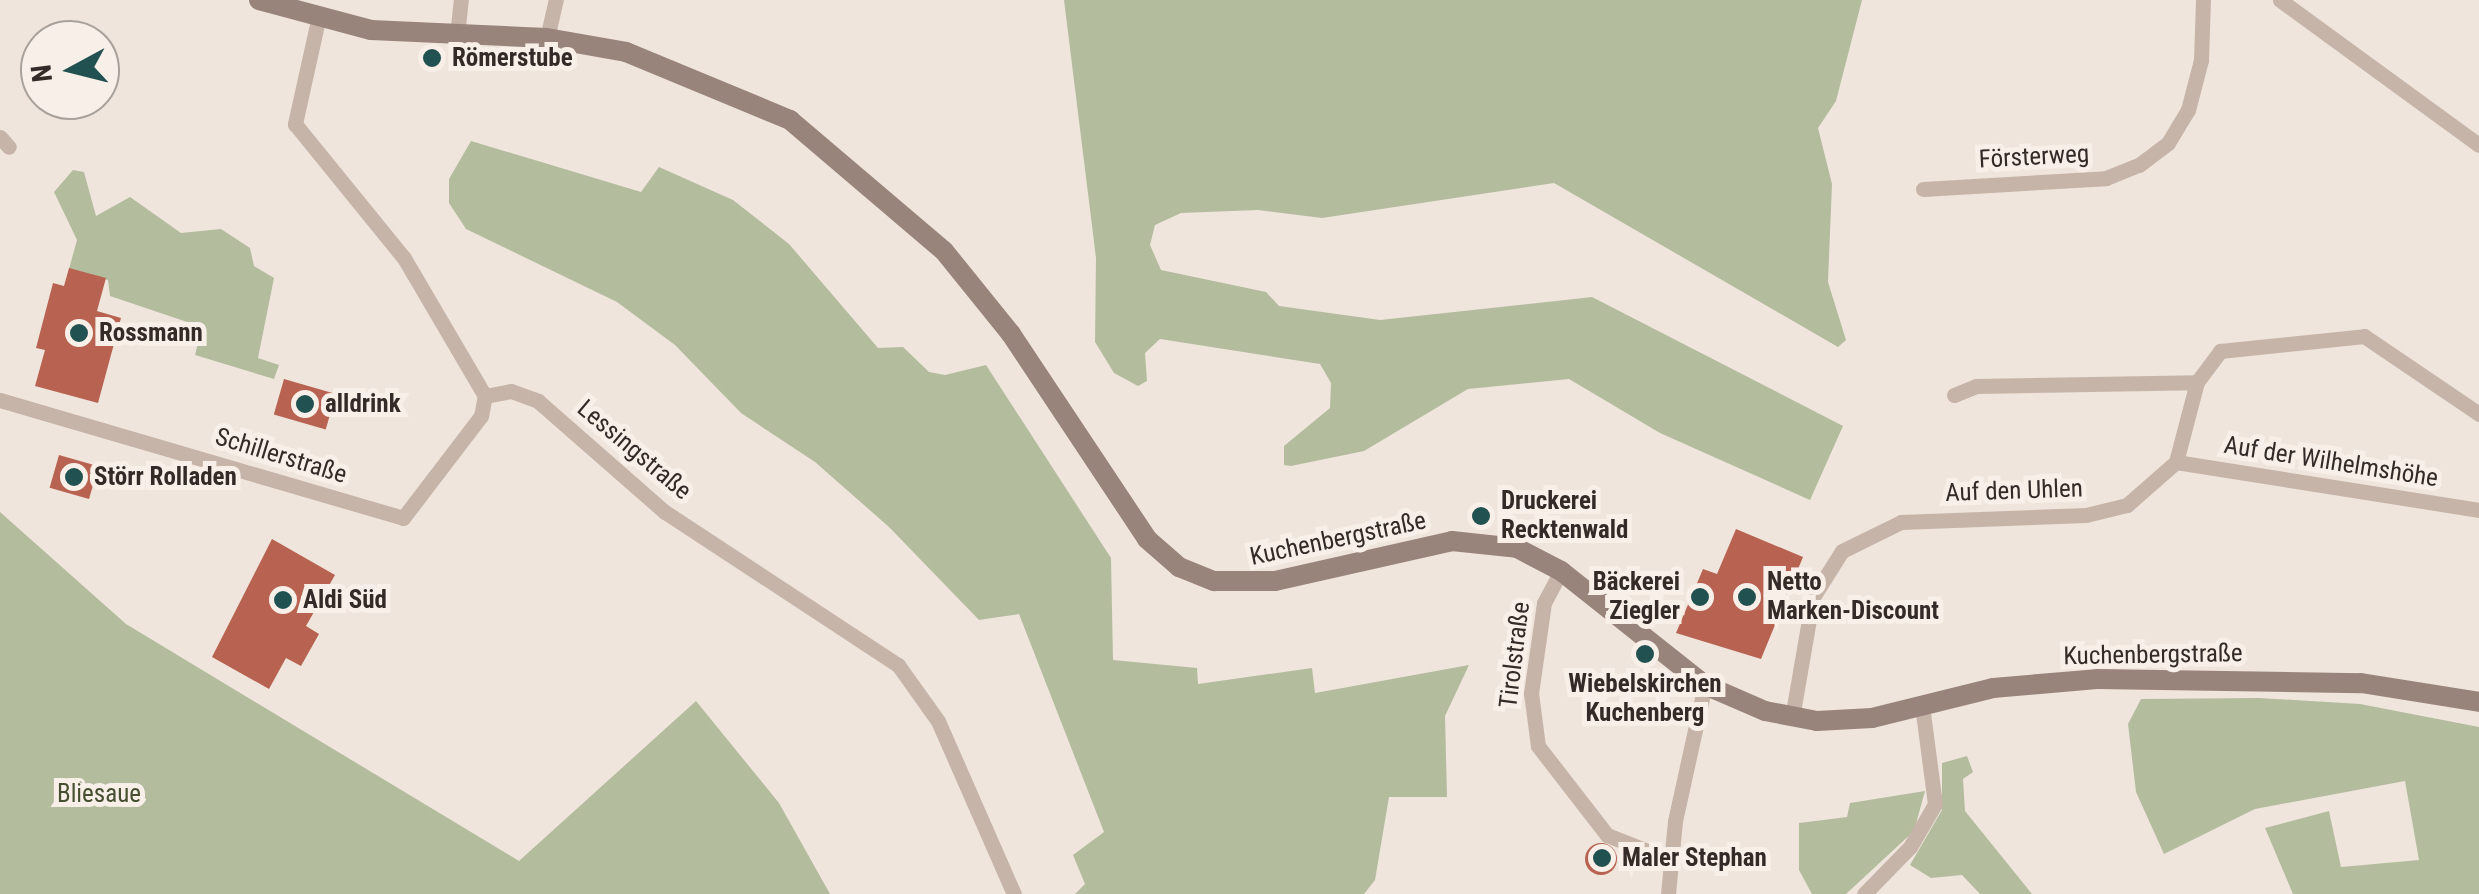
<!DOCTYPE html>
<html>
<head>
<meta charset="utf-8">
<style>
	body { margin:0 }
	#map { position:relative; width:2479px; height:894px; overflow:hidden; background:#efe5dc; font-family:"Roboto Condensed",sans-serif }
	div>[style] { position:absolute }
	.green>* { inset:0; background:#b4bc9e }
	.building>* { inset:0; background:#b86351; transform-origin:0 0 }
	.round { border-radius:50% }
	.minor>* { height:15px; margin:-7.5px; padding:0 7.5px; transform-origin:7.5px; border-radius:7.5px; background:#c6b4a9 }
	.secondary>* { height:20px; margin:-10px; padding:0 10px; transform-origin:10px; border-radius:10px; background:#99847b }
	.dots>* { width:28px; height:28px; translate:-50% -50%; box-sizing:border-box; border:5px solid #f7efe8; border-radius:50% }
	span { translate:-50% -50%; white-space:nowrap; text-align:center; line-height:1.15; -webkit-text-stroke:10px #f7efe8; paint-order:stroke }
	.poi-label { font-size:25px; color:#342b28; font-weight:700 }
	.left { translate:0 -50%; text-align:left }
	.right { translate:-100% -50%; text-align:right }
	.street-label { font-size:25px; color:#342b28 }
	.park-label { font-size:25px; color:#464f2f }
	.north { position:absolute; left:20px; top:20px; width:100px; height:100px; box-sizing:border-box; background:#f7efe8; border:2px solid #a9a19b; border-radius:50%; rotate:263deg; font-size:28px; font-weight:700; line-height:40px; text-align:center; color:#342b28 }
	.north::after { content:''; display:block; margin:auto; width:35px; height:45px; background:#225151; clip-path:polygon(50% 0,100% 100%,50% 72%,0 100%) }
</style>
</head>
<body>
<div id="map">
	<div class="green">
		<i style="clip-path:polygon(1064px 0,1862px 0,1836px 101px,1818px 128px,1832px 184px,1828px 282px,1846px 340px,1838px 347px,1554px 183px,1322px 218px,1258px 210px,1181px 213px,1155px 225px,1150px 245px,1161px 270px,1266px 292px,1279px 306px,1380px 320px,1592px 297px,1843px 426px,1810px 500px,1660px 433px,1569px 379px,1468px 389px,1364px 451px,1291px 466px,1284px 465px,1284px 446px,1330px 408px,1331px 383px,1320px 364px,1160px 339px,1145px 353px,1147px 381px,1138px 386px,1114px 373px,1095px 342px,1096px 258px)"></i>
		<i style="clip-path:polygon(471px 141px,641px 192px,659px 167px,733px 200px,789px 244px,878px 348px,903px 347px,929px 372px,945px 375px,986px 365px,1111px 558px,1113px 660px,1197px 668px,1198px 684px,1312px 668px,1315px 693px,1469px 665px,1445px 716px,1447px 797px,1389px 797px,1375px 880px,1364px 894px,1075px 894px,1085px 884px,1073px 855px,1104px 832px,1019px 614px,979px 620px,889px 527px,815px 462px,741px 413px,675px 345px,617px 302px,466px 229px,449px 203px,449px 179px)"></i>
		<i style="clip-path:polygon(73px 170px,84px 172px,96px 216px,130px 197px,181px 233px,221px 229px,250px 248px,254px 266px,274px 278px,258px 358px,279px 365px,274px 379px,195px 355px,202px 327px,110px 296px,108px 280px,69px 269px,77px 240px,54px 192px)"></i>
		<i style="clip-path:polygon(0 512px,126px 624px,519px 861px,696px 701px,779px 803px,830px 894px,0 894px)"></i>
		<i style="clip-path:polygon(2259px 698px,2360px 704px,2479px 727px,2479px 894px,2293px 894px,2265px 828px,2329px 811px,2341px 867px,2419px 860px,2405px 781px,2255px 809px,2164px 854px,2136px 792px,2128px 724px,2141px 699px)"></i>
		<i style="clip-path:polygon(1967px 756px,1973px 772px,1963px 779px,1965px 811px,2032px 894px,1980px 894px,1962px 875px,1931px 878px,1910px 865px,1942px 810px,1942px 763px)"></i>
		<i style="clip-path:polygon(1925px 791px,1914px 831px,1846px 894px,1812px 894px,1799px 870px,1799px 823px,1847px 817px,1850px 803px)"></i>
	</div>
	<div class="building">
		<i style="clip-path:polygon(69px 268px,106px 278px,97px 311px,121px 318px,98px 403px,35px 386px,45px 350px,36px 348px,53px 283px,64px 286px)"></i>
		<i style="left:284px;top:379px;width:54px;height:37px;rotate:16deg"></i>
		<i style="left:59px;top:455px;width:41px;height:34px;rotate:16deg"></i>
		<i style="clip-path:polygon(1736px 529px,1803px 557px,1761px 659px,1676px 633px,1703px 569px,1717px 574px)"></i>
		<i style="clip-path:polygon(272px 539px,335px 575px,306px 626px,319px 634px,301px 666px,286px 658px,269px 689px,212px 657px)"></i>
		<i class="round" style="left:1585px;top:843px;width:32px;height:32px"></i>
	</div>
	<div class="minor">
		<i style="left:2280px;top:0;width:246px;rotate:36.1deg"></i>
		<i style="left:318px;top:20px;width:107px;rotate:102.5deg"></i>
		<i style="left:295px;top:124px;width:173px;rotate:50.9deg"></i>
		<i style="left:404px;top:258px;width:160px;rotate:59.6deg"></i>
		<i style="left:457px;top:36px;width:36px;rotate:-84deg"></i>
		<i style="left:547px;top:38px;width:39px;rotate:-77deg"></i>
		<i style="left:0;top:137px;width:13px;rotate:48deg"></i>
		<i style="left:1923px;top:189px;width:183px;rotate:-3.4deg"></i>
		<i style="left:2106px;top:178px;width:35px;rotate:-22deg"></i>
		<i style="left:2139px;top:165px;width:36px;rotate:-37deg"></i>
		<i style="left:2168px;top:143px;width:39px;rotate:-59deg"></i>
		<i style="left:2188px;top:110px;width:52px;rotate:-75.4deg"></i>
		<i style="left:2201px;top:60px;width:60px;rotate:-88.1deg"></i>
		<i style="left:1954px;top:395px;width:24px;rotate:-22deg"></i>
		<i style="left:1976px;top:386px;width:221px;rotate:-1deg"></i>
		<i style="left:485px;top:396px;width:26px;rotate:-11deg"></i>
		<i style="left:511px;top:391px;width:29px;rotate:20deg"></i>
		<i style="left:538px;top:401px;width:169px;rotate:41.2deg"></i>
		<i style="left:665px;top:512px;width:279px;rotate:33.3deg"></i>
		<i style="left:898px;top:665px;width:69px;rotate:54.5deg"></i>
		<i style="left:938px;top:721px;width:189px;rotate:66.3deg"></i>
		<i style="left:0;top:400px;width:420px;rotate:16.3deg"></i>
		<i style="left:403px;top:518px;width:128px;rotate:-52.6deg"></i>
		<i style="left:481px;top:416px;width:20px;rotate:-79deg"></i>
		<i style="left:2176px;top:462px;width:307px;rotate:9deg"></i>
		<i style="left:1561px;top:571px;width:36px;rotate:118deg"></i>
		<i style="left:1544px;top:603px;width:91px;rotate:98.2deg"></i>
		<i style="left:1531px;top:693px;width:53px;rotate:82.5deg"></i>
		<i style="left:1538px;top:746px;width:113px;rotate:52.2deg"></i>
		<i style="left:1607px;top:835px;width:68px;rotate:21.6deg"></i>
		<i style="left:1792px;top:718px;width:123px;rotate:-80.2deg"></i>
		<i style="left:1813px;top:597px;width:54px;rotate:-57.8deg"></i>
		<i style="left:1842px;top:551px;width:66px;rotate:-26.2deg"></i>
		<i style="left:1901px;top:522px;width:185px;rotate:-2.2deg"></i>
		<i style="left:2086px;top:515px;width:42px;rotate:-13.7deg"></i>
		<i style="left:2127px;top:505px;width:65px;rotate:-41.3deg"></i>
		<i style="left:2176px;top:462px;width:83px;rotate:-75.3deg"></i>
		<i style="left:2197px;top:382px;width:39px;rotate:-53deg"></i>
		<i style="left:2220px;top:351px;width:145px;rotate:-5.9deg"></i>
		<i style="left:2364px;top:336px;width:139px;rotate:34.1deg"></i>
		<i style="left:1668px;top:894px;width:73px;rotate:-84.5deg"></i>
		<i style="left:1675px;top:821px;width:139px;rotate:-77.6deg"></i>
		<i style="left:1864px;top:894px;width:66px;rotate:-45.6deg"></i>
		<i style="left:1910px;top:847px;width:50px;rotate:-59.8deg"></i>
		<i style="left:1935px;top:804px;width:100px;rotate:-97.5deg"></i>
	</div>
	<div class="secondary">
		<i style="left:259px;top:0;width:116px;rotate:15deg"></i>
		<i style="left:371px;top:30px;width:176px;rotate:2.6deg"></i>
		<i style="left:547px;top:38px;width:80px;rotate:10deg"></i>
		<i style="left:626px;top:52px;width:178px;rotate:22.5deg"></i>
		<i style="left:790px;top:120px;width:202px;rotate:40.4deg"></i>
		<i style="left:944px;top:251px;width:107px;rotate:51.1deg"></i>
		<i style="left:1011px;top:334px;width:246px;rotate:56.4deg"></i>
		<i style="left:1147px;top:539px;width:43px;rotate:41.2deg"></i>
		<i style="left:1179px;top:567px;width:38px;rotate:22deg"></i>
		<i style="left:1214px;top:581px;width:61px"></i>
		<i style="left:1275px;top:581px;width:181px;rotate:-12.7deg"></i>
		<i style="left:1452px;top:541px;width:65px;rotate:6.1deg"></i>
		<i style="left:1517px;top:548px;width:50px;rotate:27.6deg"></i>
		<i style="left:1561px;top:571px;width:184px;rotate:38.4deg"></i>
		<i style="left:1705px;top:685px;width:65px;rotate:23.4deg"></i>
		<i style="left:1765px;top:711px;width:53px;rotate:10.9deg"></i>
		<i style="left:1817px;top:721px;width:55px;rotate:-3.1deg"></i>
		<i style="left:1872px;top:718px;width:125px;rotate:-13.9deg"></i>
		<i style="left:1993px;top:688px;width:104px;rotate:-4.9deg"></i>
		<i style="left:2097px;top:679px;width:264px;rotate:0.9deg"></i>
		<i style="left:2361px;top:683px;width:120px;rotate:9.1deg"></i>
	</div>
	<div class="dots">
		<i style="left:432px;top:58px;background:#225151"></i>
		<i style="left:79px;top:333px;background:#225151"></i>
		<i style="left:305px;top:404px;background:#225151"></i>
		<i style="left:74px;top:477px;background:#225151"></i>
		<i style="left:1481px;top:516px;background:#225151"></i>
		<i style="left:1700px;top:597px;background:#225151"></i>
		<i style="left:1747px;top:597px;background:#225151"></i>
		<i style="left:283px;top:600px;background:#225151"></i>
		<i style="left:1645px;top:654px;background:#225151"></i>
		<i style="left:1602px;top:858px;background:#225151"></i>
	</div>
	<div class="poi-label">
		<span class="left" style="left:452px;top:58px">Römerstube</span>
		<span class="left" style="left:99px;top:333px">Rossmann</span>
		<span class="left" style="left:325px;top:404px">alldrink</span>
		<span class="left" style="left:94px;top:477px">Störr Rolladen</span>
		<span class="left" style="left:1501px;top:516px">Druckerei<br>Recktenwald</span>
		<span class="right" style="left:1680px;top:597px">Bäckerei<br>Ziegler</span>
		<span class="left" style="left:1767px;top:597px">Netto<br>Marken-Discount</span>
		<span class="left" style="left:303px;top:600px">Aldi Süd</span>
		<span style="left:1645px;top:699px">Wiebelskirchen<br>Kuchenberg</span>
		<span class="left" style="left:1622px;top:858px">Maler Stephan</span>
	</div>
	<div class="street-label">
		<span style="left:2034px;top:157px;rotate:-3deg">Försterweg</span>
		<span style="left:634px;top:450px;rotate:40deg">Lessingstraße</span>
		<span style="left:281px;top:456px;rotate:17deg">Schillerstraße</span>
		<span style="left:2331px;top:462px;rotate:9deg">Auf der Wilhelmshöhe</span>
		<span style="left:2014px;top:491px;rotate:-2deg">Auf den Uhlen</span>
		<span style="left:1338px;top:539px;rotate:-12deg">Kuchenbergstraße</span>
		<span style="left:1515px;top:655px;rotate:-83deg">Tirolstraße</span>
		<span style="left:2153px;top:655px;rotate:-1deg">Kuchenbergstraße</span>
	</div>
	<div class="park-label">
		<span style="left:99px;top:794px">Bliesaue</span>
	</div>
	<div class="north">N</div>
</div>
</body>
</html>
